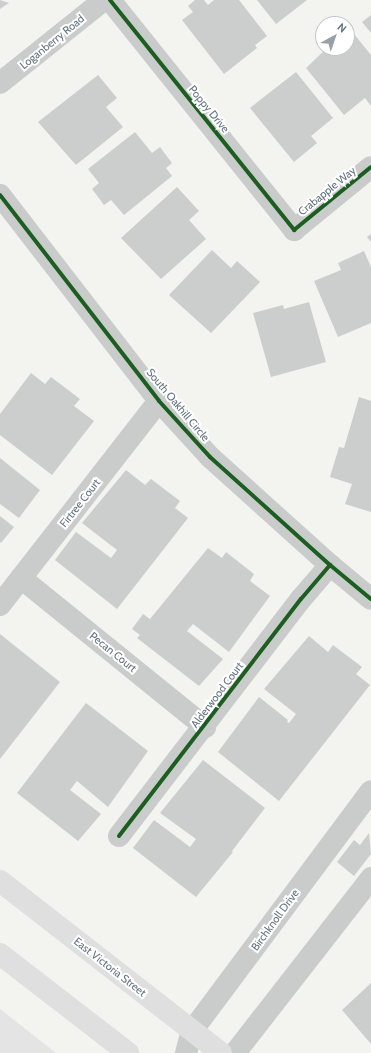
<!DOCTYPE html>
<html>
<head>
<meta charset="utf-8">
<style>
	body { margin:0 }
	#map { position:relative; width:371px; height:1053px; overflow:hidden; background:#f3f3f0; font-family:Cabin,sans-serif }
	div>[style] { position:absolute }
	.built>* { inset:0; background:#e3e4e3 }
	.building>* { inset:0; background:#cccece }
	.street>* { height:22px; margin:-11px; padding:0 11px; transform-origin:11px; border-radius:11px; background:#cacccc }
	.secondary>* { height:22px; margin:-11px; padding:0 11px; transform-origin:11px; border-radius:11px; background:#dfdfe0 }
	.cycleway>* { height:4px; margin:-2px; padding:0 2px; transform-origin:2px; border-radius:2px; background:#1b5e20 }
	span { translate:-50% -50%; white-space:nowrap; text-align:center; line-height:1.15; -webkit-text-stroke:4px #fff; paint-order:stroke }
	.street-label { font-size:11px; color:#627381 }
	.north { position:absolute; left:315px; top:16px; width:40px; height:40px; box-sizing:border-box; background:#fff; border:1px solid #c0c7cd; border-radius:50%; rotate:40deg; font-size:11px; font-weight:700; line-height:16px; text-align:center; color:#627381 }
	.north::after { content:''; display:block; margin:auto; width:14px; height:18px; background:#95a0a8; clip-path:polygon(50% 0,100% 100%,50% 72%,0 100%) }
</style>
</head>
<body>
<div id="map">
	<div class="built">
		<i style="clip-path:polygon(0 1009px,56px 1053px,0 1053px)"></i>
	</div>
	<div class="building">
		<i style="clip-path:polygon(0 0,9px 3px,0 9px)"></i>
		<i style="clip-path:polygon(195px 0,204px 0,208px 5px,214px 0,239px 0,267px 36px,255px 45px,257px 48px,224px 74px,182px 20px,193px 12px,188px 6px)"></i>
		<i style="clip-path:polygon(257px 0,307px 0,276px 24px)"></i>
		<i style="clip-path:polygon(371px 15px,371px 33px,362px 22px)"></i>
		<i style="clip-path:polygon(350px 29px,371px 55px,371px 106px,365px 98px,344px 115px,306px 68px,327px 48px,347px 48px,347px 32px)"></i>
		<i style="clip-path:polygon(296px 72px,333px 118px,311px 136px,317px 143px,294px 162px,250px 108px)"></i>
		<i style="clip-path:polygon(98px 75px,117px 98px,106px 107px,123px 127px,76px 165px,38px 122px)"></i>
		<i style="clip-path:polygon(135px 132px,152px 153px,160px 147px,172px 163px,166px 168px,172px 176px,124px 215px,111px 200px,104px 205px,92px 189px,99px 183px,88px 169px)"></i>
		<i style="clip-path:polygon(177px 187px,199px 211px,189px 220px,206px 239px,161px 279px,121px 238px)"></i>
		<i style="clip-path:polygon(371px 234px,371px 242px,367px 237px)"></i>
		<i style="clip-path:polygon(212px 250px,231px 268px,237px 261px,260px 282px,211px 333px,169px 295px)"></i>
		<i style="clip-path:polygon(364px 251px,371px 267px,371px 323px,338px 337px,314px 281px,341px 270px,338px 263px)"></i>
		<i style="clip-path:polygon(309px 302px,326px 362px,271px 377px,253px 313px,283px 305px,284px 309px)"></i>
		<i style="clip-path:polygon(31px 373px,45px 384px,51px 377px,80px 399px,74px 406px,94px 421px,52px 475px,0 435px,0 414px)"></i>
		<i style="clip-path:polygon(359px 397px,371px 401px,371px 512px,345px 504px,352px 484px,330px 477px,339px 447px,344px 448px)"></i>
		<i style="clip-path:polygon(0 458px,40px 490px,19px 518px,0 504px)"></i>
		<i style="clip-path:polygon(126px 470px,145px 485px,151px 479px,180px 501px,175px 508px,188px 518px,117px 609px,55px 560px,76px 532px,111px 558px,117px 550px,82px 523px)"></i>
		<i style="clip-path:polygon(0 516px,14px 527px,1px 543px,0 542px)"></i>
		<i style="clip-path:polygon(208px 548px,222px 558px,226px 552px,254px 574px,250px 581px,270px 596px,229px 652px,193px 624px,187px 631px,223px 659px,199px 686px,137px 638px,140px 635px,132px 629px,143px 614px,150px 619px)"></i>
		<i style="clip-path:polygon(0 634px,60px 682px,0 759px)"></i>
		<i style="clip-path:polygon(309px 636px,328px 652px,333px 645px,362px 667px,356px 674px,370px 685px,279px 801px,218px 752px,259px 697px,288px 720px,287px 722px,289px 723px,296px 714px,264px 689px)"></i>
		<i style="clip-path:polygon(86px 703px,148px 751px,108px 807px,77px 781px,70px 790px,101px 814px,78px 841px,17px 793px)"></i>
		<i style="clip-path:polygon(203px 760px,265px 808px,232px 851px,233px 852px,196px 897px,133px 848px,154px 820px,190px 847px,196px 839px,160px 813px)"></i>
		<i style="clip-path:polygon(369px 833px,371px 854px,354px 876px,337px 862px,354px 840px,360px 845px)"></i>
		<i style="clip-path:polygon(371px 983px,371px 1044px,342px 1010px)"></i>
	</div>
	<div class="street">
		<i style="left:110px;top:0;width:295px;rotate:51.3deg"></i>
		<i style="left:294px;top:230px;width:99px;rotate:-39.3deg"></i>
		<i style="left:0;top:83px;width:133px;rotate:-38.6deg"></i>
		<i style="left:0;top:195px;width:260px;rotate:52.3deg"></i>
		<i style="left:159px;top:401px;width:76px;rotate:47.7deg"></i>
		<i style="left:210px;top:457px;width:161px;rotate:42deg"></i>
		<i style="left:330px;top:565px;width:53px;rotate:39.7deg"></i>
		<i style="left:21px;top:578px;width:237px;rotate:39deg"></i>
		<i style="left:0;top:605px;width:259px;rotate:-52.1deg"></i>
		<i style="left:119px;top:836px;width:299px;rotate:-52.5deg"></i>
		<i style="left:301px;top:599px;width:45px;rotate:-49.5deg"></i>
		<i style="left:186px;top:1053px;width:23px;rotate:-75deg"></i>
		<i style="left:192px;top:1031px;width:299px;rotate:-53.3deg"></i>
		<i style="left:235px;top:1053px;width:222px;rotate:-52.1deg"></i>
	</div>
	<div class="secondary">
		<i style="left:0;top:881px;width:280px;rotate:37.9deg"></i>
		<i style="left:0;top:954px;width:162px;rotate:37.7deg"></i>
	</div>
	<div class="cycleway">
		<i style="left:110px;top:0;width:295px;rotate:51.3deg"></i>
		<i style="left:294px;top:230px;width:99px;rotate:-39.3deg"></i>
		<i style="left:0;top:195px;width:260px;rotate:52.3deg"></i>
		<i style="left:159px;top:401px;width:76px;rotate:47.7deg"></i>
		<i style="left:210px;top:457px;width:161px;rotate:42deg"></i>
		<i style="left:330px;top:565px;width:53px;rotate:39.7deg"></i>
		<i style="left:119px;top:836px;width:299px;rotate:-52.5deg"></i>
		<i style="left:301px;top:599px;width:45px;rotate:-49.5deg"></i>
	</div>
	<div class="street-label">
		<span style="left:52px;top:42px;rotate:-39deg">Loganberry Road</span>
		<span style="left:209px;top:109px;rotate:51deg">Poppy Drive</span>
		<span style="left:327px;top:191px;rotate:-39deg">Crabapple Way</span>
		<span style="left:178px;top:405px;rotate:50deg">South Oakhill Circle</span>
		<span style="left:80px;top:503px;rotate:-52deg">Firtree Court</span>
		<span style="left:113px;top:652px;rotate:39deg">Pecan Court</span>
		<span style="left:217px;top:695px;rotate:-53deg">Alderwood Court</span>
		<span style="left:275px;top:920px;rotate:-54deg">Birchknoll Drive</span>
		<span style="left:110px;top:967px;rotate:38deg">East Victoria Street</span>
	</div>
	<div class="north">N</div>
</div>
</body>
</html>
